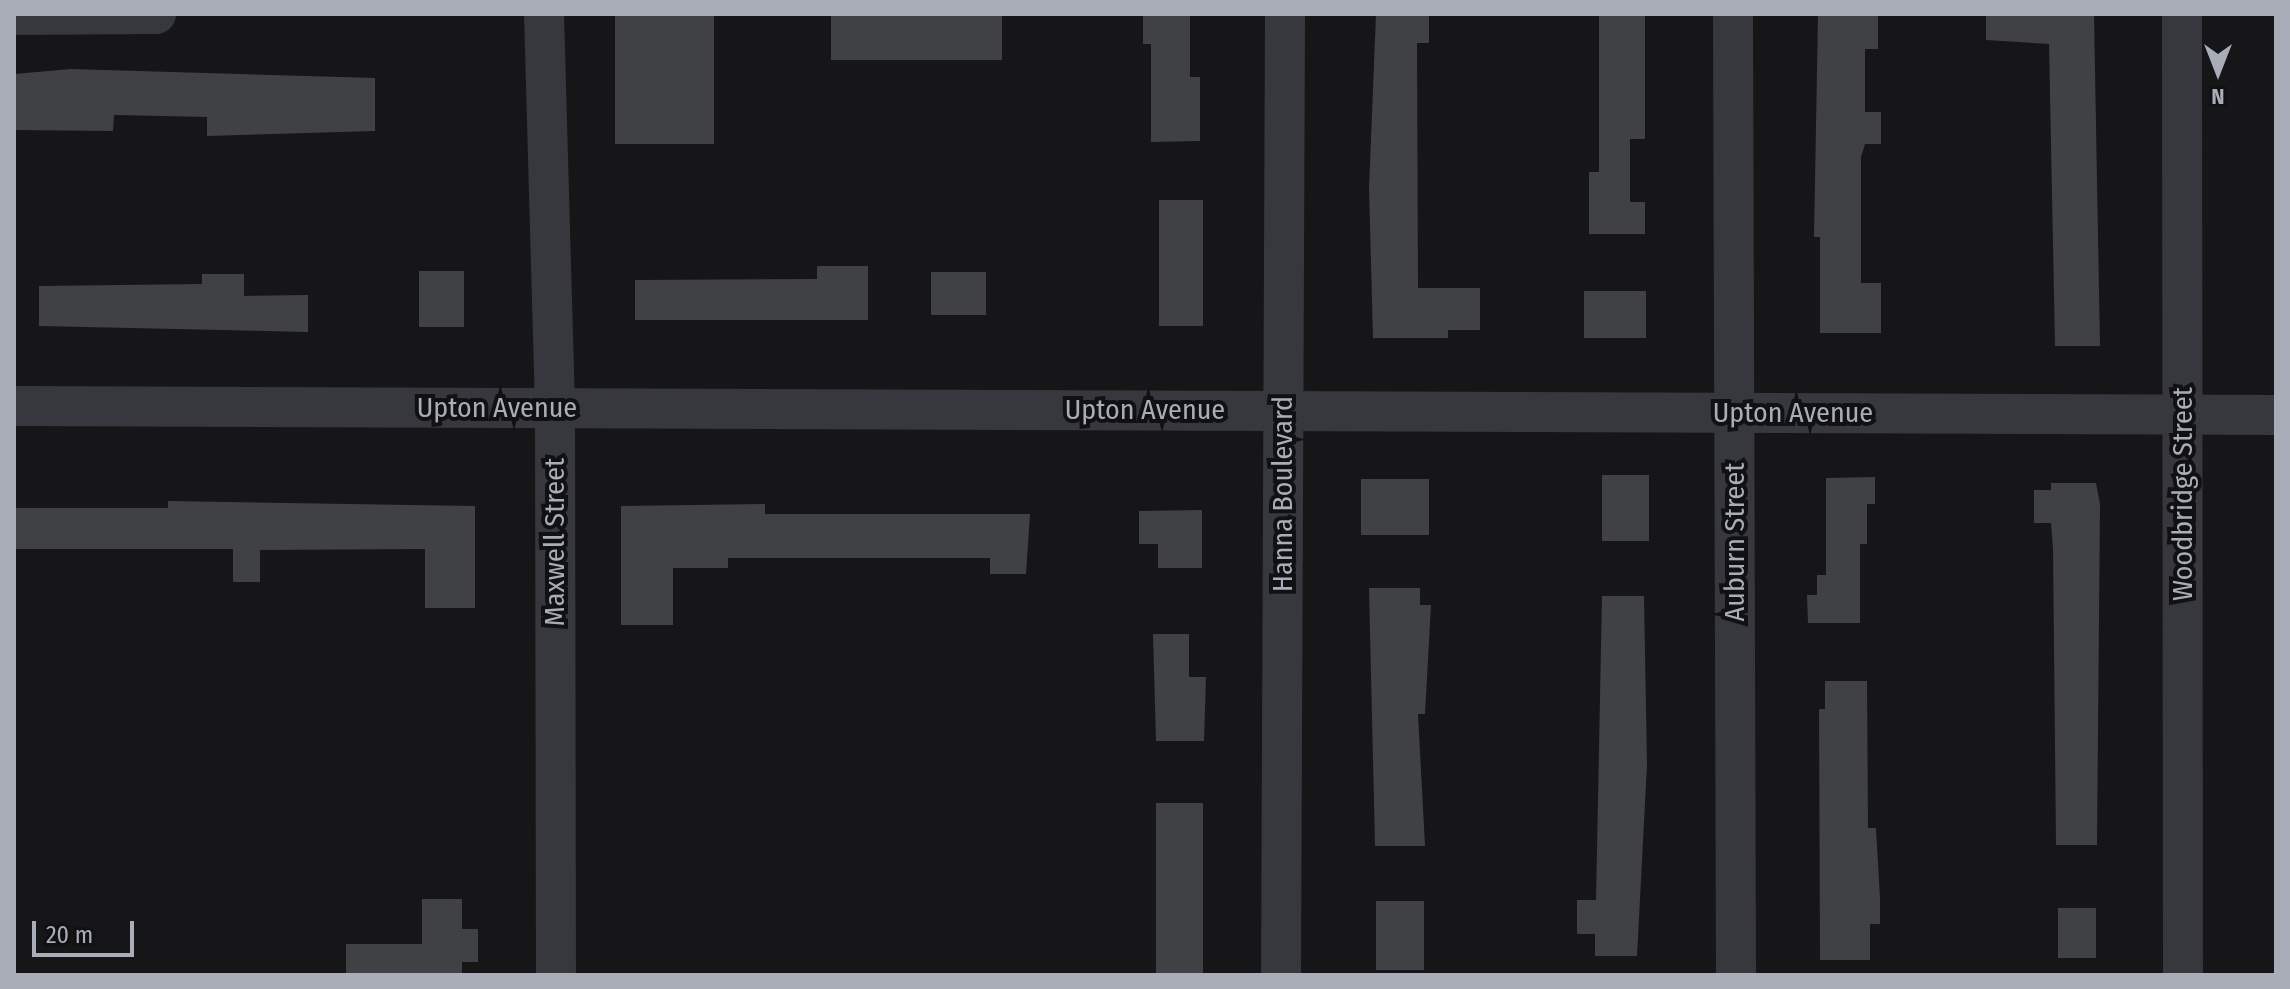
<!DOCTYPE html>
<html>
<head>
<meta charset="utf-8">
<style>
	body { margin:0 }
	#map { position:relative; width:2290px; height:989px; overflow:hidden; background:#161618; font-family:"Fira Sans Condensed",sans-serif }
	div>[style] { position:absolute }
	.building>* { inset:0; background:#404145; transform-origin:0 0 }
	.minor>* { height:40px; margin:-20px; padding:0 20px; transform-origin:20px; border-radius:20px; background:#37383d }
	span { translate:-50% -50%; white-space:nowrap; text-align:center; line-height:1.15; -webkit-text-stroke:8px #111113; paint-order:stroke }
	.street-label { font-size:28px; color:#a8adb8 }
	.frame { position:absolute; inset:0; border:16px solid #a8adb8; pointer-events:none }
	.north { position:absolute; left:2178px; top:32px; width:80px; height:80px; -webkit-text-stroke:6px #111113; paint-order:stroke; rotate:180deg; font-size:22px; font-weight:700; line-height:32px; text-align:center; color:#a8adb8 }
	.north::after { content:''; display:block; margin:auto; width:28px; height:36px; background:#a8adb8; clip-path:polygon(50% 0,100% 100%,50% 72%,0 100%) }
	.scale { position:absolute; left:32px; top:921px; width:102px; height:36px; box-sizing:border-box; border:4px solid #a8adb8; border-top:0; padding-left:10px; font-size:24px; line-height:28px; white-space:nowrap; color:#a8adb8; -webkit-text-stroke:6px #111113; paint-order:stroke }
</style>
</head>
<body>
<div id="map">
	<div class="building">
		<i style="left:615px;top:14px;width:99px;height:130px"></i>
		<i style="left:831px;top:14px;width:171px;height:46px"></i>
		<i style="clip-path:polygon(1143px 14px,1190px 14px,1190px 77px,1200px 77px,1200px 141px,1151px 142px,1151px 44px,1143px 44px)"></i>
		<i style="clip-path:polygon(1376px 14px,1429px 14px,1429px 43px,1417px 43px,1418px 288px,1480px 288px,1480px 330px,1448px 330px,1448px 338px,1373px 338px,1369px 188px)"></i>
		<i style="clip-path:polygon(1599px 14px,1645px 14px,1645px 139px,1630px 139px,1630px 202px,1645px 202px,1645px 234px,1589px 234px,1589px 172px,1599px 172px)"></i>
		<i style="clip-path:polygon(1818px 14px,1878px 14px,1878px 49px,1865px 49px,1865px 112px,1881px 112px,1881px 144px,1865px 144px,1861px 157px,1861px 283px,1881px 283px,1881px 333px,1820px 333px,1820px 237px,1814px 237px)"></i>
		<i style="clip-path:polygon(1986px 14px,2094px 14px,2100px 346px,2055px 346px,2049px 44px,1986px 40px)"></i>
		<i style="clip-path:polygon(71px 69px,375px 78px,375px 131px,207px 136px,207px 117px,114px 115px,113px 131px,14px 130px,14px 74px)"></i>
		<i style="left:1159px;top:200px;width:44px;height:126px"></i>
		<i style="clip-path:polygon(817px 266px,868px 266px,868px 320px,635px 320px,635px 280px,817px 279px)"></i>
		<i style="left:419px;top:271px;width:45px;height:56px"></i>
		<i style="left:931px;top:272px;width:55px;height:43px"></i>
		<i style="clip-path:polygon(202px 274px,244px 274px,244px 296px,308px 295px,308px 332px,39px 326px,39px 286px,202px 284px)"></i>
		<i style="left:1584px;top:291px;width:62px;height:47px"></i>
		<i style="left:1602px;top:475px;width:47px;height:66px"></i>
		<i style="clip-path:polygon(1875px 477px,1875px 504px,1867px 504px,1867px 544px,1860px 544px,1860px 623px,1808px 623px,1807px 595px,1817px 595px,1817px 575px,1826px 575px,1826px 478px)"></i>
		<i style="left:1361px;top:479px;width:68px;height:56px"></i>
		<i style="clip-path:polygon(2051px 483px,2096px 483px,2100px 504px,2097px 845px,2056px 845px,2053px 549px,2051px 523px,2034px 523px,2034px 490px,2051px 490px)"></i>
		<i style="clip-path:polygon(168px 501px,475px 506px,475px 608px,425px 608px,425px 549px,260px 550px,260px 582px,233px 582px,233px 549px,14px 549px,14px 508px,168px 508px)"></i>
		<i style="clip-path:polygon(765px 504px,765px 514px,1030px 514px,1026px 574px,990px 574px,990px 558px,728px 558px,728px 568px,673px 568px,673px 625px,621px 625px,621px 506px)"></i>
		<i style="clip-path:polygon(1202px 510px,1202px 568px,1158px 568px,1158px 544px,1139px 544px,1139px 511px)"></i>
		<i style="clip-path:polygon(1369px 588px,1420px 588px,1420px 605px,1431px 605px,1425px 714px,1418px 714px,1425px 846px,1375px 846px)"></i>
		<i style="clip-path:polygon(1602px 596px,1644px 596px,1647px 765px,1637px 956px,1595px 956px,1595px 934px,1577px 934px,1577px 900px,1596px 900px)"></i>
		<i style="clip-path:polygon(1153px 634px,1189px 634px,1189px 677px,1206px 677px,1204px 741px,1156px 741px)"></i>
		<i style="clip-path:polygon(1825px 681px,1867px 681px,1868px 828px,1876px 828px,1880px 898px,1880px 924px,1870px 924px,1870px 960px,1820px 960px,1819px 709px,1825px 709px)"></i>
		<i style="left:1156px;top:803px;width:47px;height:172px"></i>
		<i style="clip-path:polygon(422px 899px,462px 899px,462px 929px,478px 929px,478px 962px,462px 962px,462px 975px,346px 975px,346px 944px,422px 944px)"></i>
		<i style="left:1424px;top:901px;width:69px;height:48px;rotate:90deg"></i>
		<i style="left:2058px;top:908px;width:38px;height:50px"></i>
	</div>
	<div class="minor">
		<i style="left:544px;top:14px;width:395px;rotate:88.4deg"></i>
		<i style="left:555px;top:409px;width:566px;rotate:89.9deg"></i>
		<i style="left:1733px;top:14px;width:961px;rotate:89.82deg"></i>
		<i style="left:2182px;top:14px;width:961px;rotate:89.94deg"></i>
		<i style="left:14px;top:15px;width:142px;rotate:-0.4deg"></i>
		<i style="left:14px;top:406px;width:2262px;rotate:0.23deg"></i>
		<i style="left:1281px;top:975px;width:961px;rotate:-89.76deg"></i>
	</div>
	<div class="street-label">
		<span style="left:497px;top:408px">Upton Avenue</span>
		<span style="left:1145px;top:410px">Upton Avenue</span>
		<span style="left:1793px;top:413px">Upton Avenue</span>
		<span style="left:1283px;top:494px;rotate:-90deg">Hanna Boulevard</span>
		<span style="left:2183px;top:494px;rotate:-90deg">Woodbridge Street</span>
		<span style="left:555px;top:542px;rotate:-90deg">Maxwell Street</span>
		<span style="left:1735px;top:542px;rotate:-90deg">Auburn Street</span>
	</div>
	<div class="frame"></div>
	<div class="north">N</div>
	<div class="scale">20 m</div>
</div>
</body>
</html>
